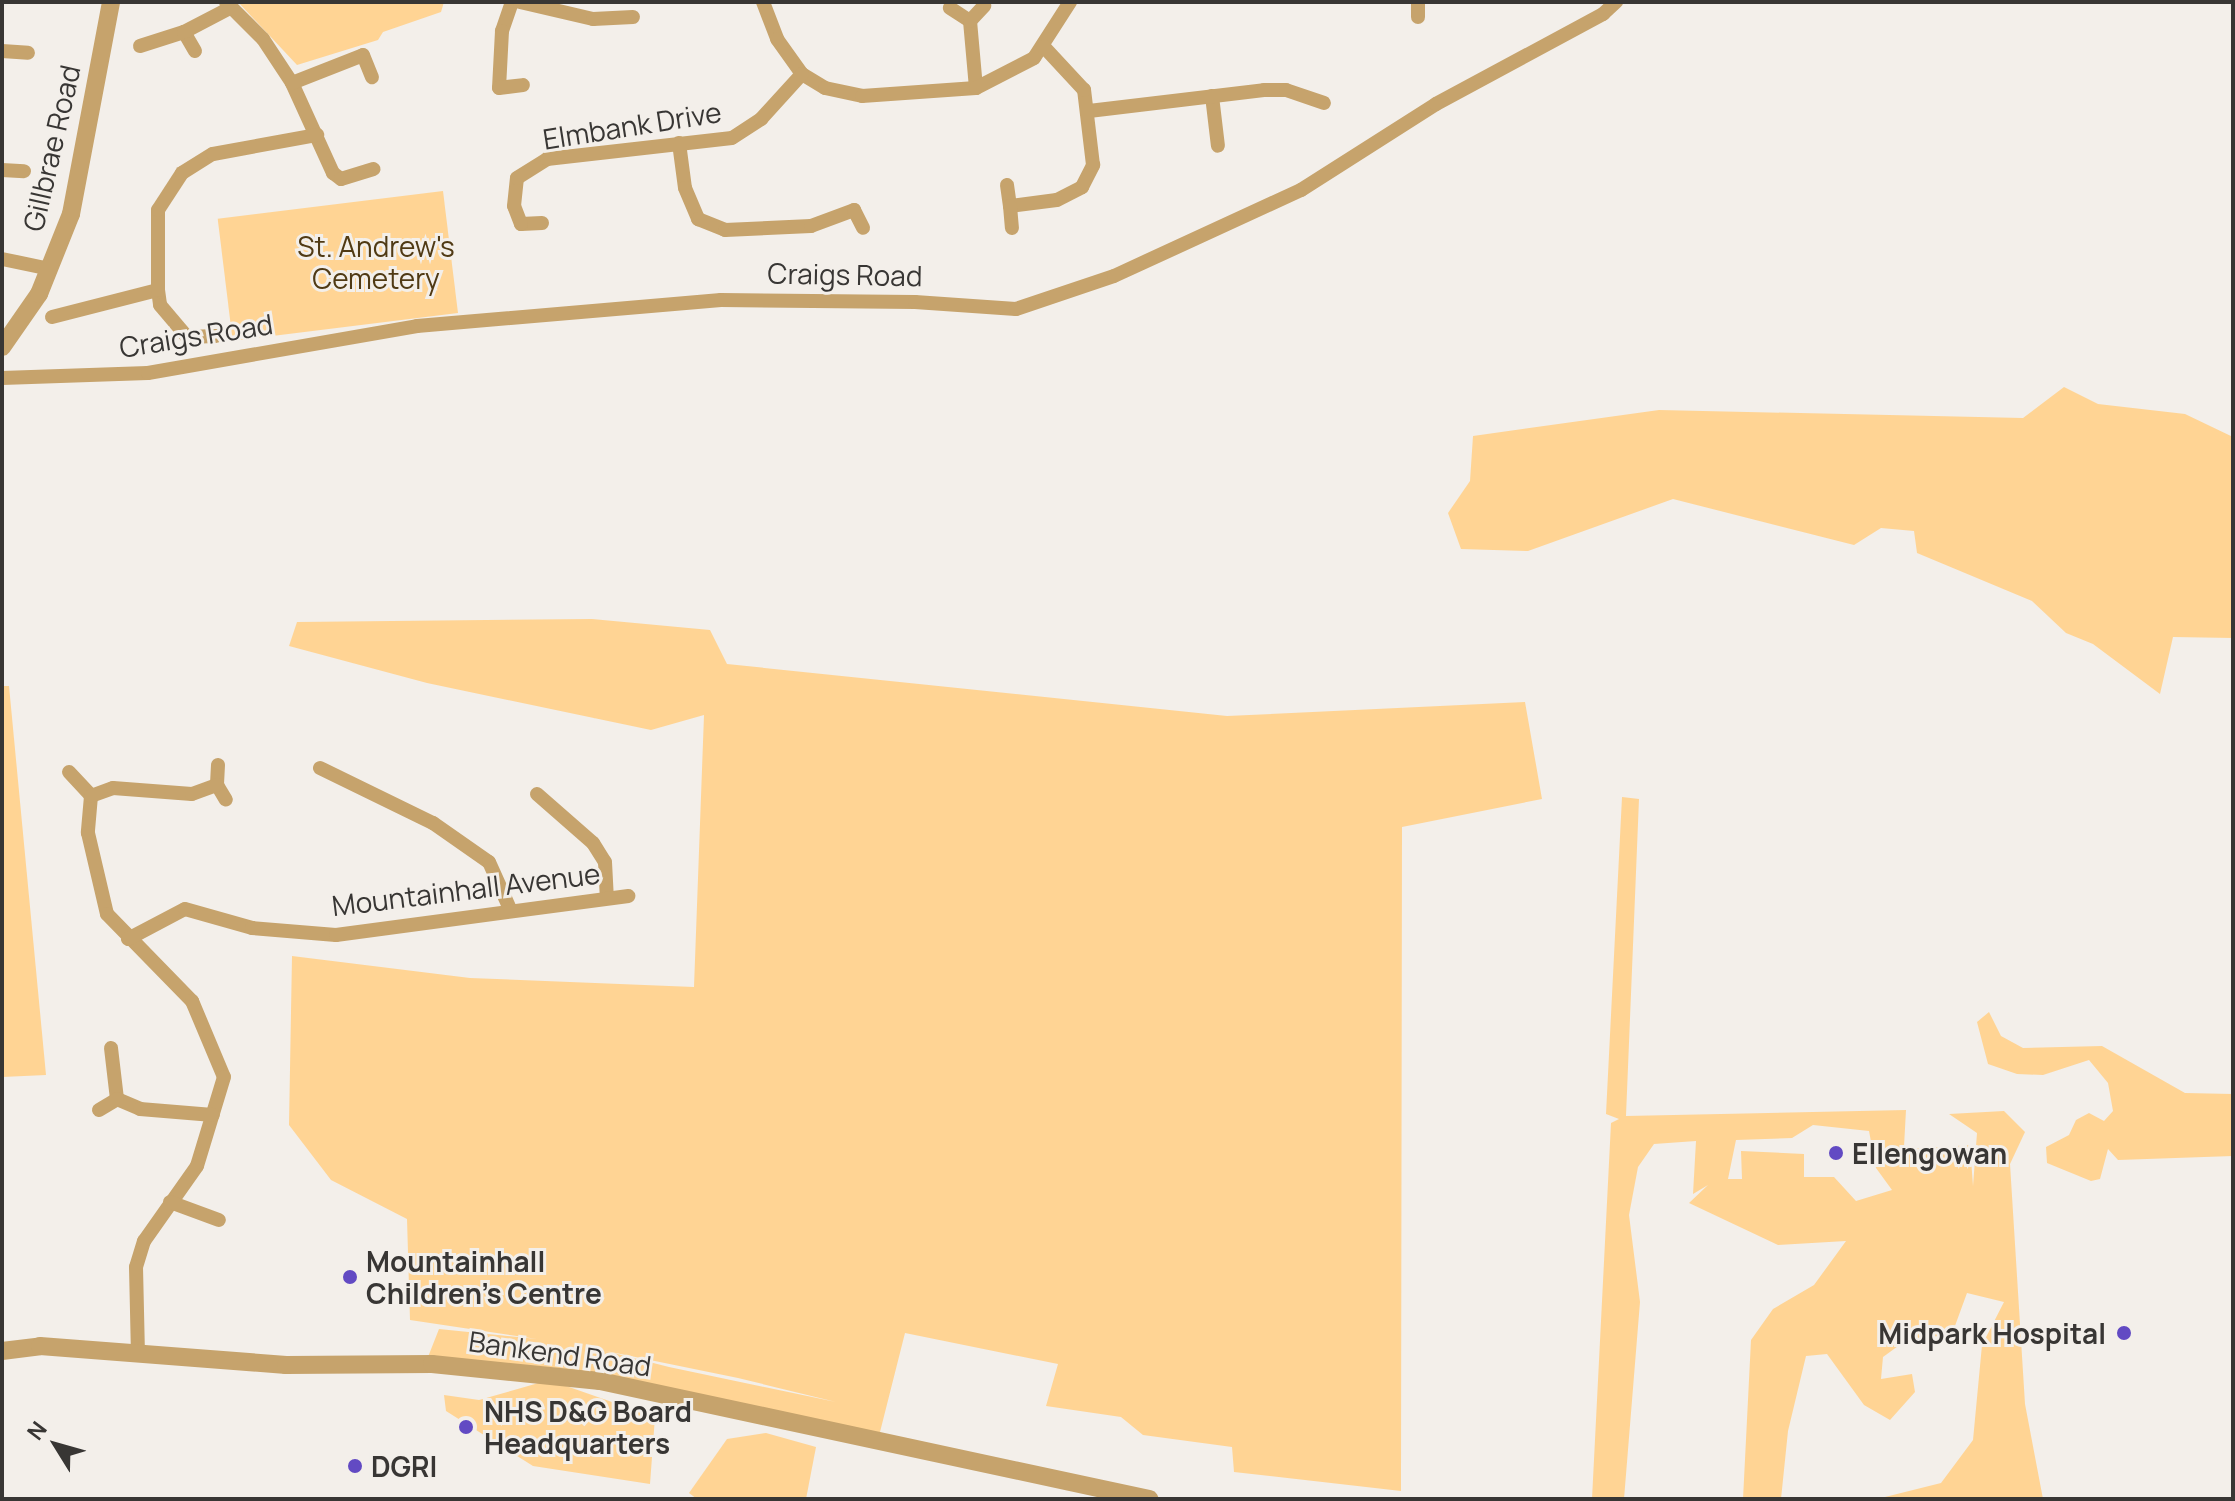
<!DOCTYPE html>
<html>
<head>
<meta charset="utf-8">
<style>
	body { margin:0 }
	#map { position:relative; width:2235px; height:1501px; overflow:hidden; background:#f3efea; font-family:Manrope,sans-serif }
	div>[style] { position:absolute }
	.green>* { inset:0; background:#ffd494; transform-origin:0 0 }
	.minor>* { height:14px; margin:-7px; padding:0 7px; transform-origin:7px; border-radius:7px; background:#c6a36c }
	.tertiary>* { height:18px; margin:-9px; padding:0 9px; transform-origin:9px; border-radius:9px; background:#c6a36c }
	.dots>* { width:22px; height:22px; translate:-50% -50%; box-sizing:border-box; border:4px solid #f3efea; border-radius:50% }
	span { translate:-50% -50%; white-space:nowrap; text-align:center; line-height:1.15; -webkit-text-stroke:6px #f3efea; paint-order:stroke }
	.street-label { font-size:28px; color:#383634 }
	.park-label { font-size:28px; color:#503a14 }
	.poi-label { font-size:28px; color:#383634; font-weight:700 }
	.left { translate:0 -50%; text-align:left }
	.right { translate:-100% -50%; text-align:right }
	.frame { position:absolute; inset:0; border:4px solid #383634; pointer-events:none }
	.north { position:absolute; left:16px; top:1405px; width:80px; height:80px; -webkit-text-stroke:6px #f3efea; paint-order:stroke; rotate:307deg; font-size:22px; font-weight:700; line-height:32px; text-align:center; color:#383634 }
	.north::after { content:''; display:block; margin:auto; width:28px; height:36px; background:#383634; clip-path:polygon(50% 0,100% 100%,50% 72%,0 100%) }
</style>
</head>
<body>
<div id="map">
	<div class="green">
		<i style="clip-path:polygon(238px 2px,444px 2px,441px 12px,383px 32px,378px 40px,297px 65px)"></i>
		<i style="left:443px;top:191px;width:123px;height:227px;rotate:83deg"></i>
		<i style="clip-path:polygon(2064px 387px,2098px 404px,2185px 414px,2233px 437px,2233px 638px,2173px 637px,2160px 694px,2093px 644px,2066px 633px,2032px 601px,1917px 553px,1914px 531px,1881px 528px,1854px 545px,1673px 499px,1528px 551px,1461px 549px,1448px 513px,1470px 481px,1473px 436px,1659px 410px,2023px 418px)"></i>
		<i style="clip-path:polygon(evenodd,592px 619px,710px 630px,727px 664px,1227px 716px,1525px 702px,1542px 799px,1402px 827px,1401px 1491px,1234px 1472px,1232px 1447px,1143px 1435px,1121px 1417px,1046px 1406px,1058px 1364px,905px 1333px,879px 1436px,579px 1370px,428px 1357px,439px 1329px,537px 1339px,410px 1320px,407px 1219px,331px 1180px,289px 1125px,292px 956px,470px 978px,694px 987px,704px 715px,651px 730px,427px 683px,289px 646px,297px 622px,592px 619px,606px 1351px,738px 1378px,836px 1402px,669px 1367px,606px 1351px)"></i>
		<i style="clip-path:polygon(2px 686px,9px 686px,46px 1075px,2px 1077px)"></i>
		<i style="clip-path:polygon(evenodd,1622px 797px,1639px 799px,1626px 1116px,1906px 1110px,1903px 1165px,1908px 1149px,1970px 1145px,1973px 1186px,1977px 1133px,1949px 1114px,2004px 1111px,2025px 1132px,2010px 1164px,2025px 1404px,2043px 1499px,1877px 1499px,1941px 1483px,1973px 1440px,1982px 1345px,2004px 1302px,1967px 1293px,1952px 1334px,1905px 1341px,1883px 1357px,1881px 1379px,1912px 1374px,1915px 1392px,1890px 1420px,1864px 1405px,1827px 1354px,1806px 1356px,1788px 1431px,1781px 1499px,1743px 1499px,1751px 1340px,1773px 1309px,1814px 1285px,1846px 1241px,1778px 1245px,1689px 1203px,1708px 1185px,1693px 1194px,1696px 1141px,1654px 1144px,1638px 1167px,1629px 1215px,1640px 1302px,1624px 1499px,1592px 1499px,1611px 1123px,1619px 1119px,1606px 1114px,1622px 797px,1813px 1125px,1869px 1131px,1876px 1168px,1892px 1190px,1856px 1201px,1834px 1177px,1804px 1177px,1804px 1154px,1741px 1151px,1742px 1179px,1728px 1179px,1736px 1140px,1792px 1138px,1813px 1125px)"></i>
		<i style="clip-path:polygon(1989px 1012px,2001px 1036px,2023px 1048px,2102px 1046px,2185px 1093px,2233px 1094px,2233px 1156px,2118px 1160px,2108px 1149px,2100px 1179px,2091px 1181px,2047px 1163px,2046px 1147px,2069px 1135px,2076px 1120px,2089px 1113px,2104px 1121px,2113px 1111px,2108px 1083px,2089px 1060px,2043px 1075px,2017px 1074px,1988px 1064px,1977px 1022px)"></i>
		<i style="clip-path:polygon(549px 1380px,655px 1417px,650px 1484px,533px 1466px,446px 1411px,444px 1395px,479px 1400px)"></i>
		<i style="clip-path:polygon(766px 1433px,816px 1447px,806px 1499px,697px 1499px,689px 1493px,727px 1439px)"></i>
	</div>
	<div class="minor">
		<i style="left:226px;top:2px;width:52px;rotate:45deg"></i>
		<i style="left:263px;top:39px;width:53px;rotate:56.6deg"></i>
		<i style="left:292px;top:83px;width:99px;rotate:65.5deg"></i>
		<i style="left:333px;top:173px;width:10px;rotate:37deg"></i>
		<i style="left:341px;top:179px;width:34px;rotate:-17deg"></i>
		<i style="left:512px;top:2px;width:31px;rotate:109deg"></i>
		<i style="left:502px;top:31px;width:57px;rotate:93deg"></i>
		<i style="left:499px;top:88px;width:24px;rotate:-7deg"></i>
		<i style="left:520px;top:2px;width:75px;rotate:13.1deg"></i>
		<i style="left:593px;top:19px;width:40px;rotate:-2.9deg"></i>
		<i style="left:763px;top:2px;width:40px;rotate:69deg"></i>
		<i style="left:777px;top:39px;width:43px;rotate:54.5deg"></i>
		<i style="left:802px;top:74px;width:27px;rotate:31deg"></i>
		<i style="left:825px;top:88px;width:38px;rotate:12deg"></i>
		<i style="left:862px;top:96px;width:114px;rotate:-4deg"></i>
		<i style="left:976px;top:88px;width:67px;rotate:-95.1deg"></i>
		<i style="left:970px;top:21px;width:24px;rotate:-147deg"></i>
		<i style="left:1418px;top:17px;width:15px;rotate:-90deg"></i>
		<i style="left:970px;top:21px;width:21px;rotate:-47deg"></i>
		<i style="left:184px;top:32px;width:22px;rotate:60deg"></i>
		<i style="left:140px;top:46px;width:46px;rotate:-17.7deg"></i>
		<i style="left:184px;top:32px;width:50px;rotate:-27.6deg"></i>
		<i style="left:2px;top:51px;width:26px;rotate:4deg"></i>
		<i style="left:292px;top:83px;width:76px;rotate:-21.5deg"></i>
		<i style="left:363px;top:55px;width:24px;rotate:68deg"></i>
		<i style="left:976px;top:88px;width:65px;rotate:-27.3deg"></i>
		<i style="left:1034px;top:58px;width:67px;rotate:-57.3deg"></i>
		<i style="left:1212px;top:96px;width:50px;rotate:83.2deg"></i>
		<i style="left:1089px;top:111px;width:176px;rotate:-6.8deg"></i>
		<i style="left:1264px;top:90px;width:22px"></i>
		<i style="left:1286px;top:90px;width:40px;rotate:18.9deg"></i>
		<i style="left:679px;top:143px;width:45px;rotate:82.4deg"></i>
		<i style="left:685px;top:188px;width:34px;rotate:67deg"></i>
		<i style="left:698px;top:219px;width:29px;rotate:22deg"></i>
		<i style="left:725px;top:230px;width:86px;rotate:-2.7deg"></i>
		<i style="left:811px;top:226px;width:46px;rotate:-20.4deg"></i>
		<i style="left:854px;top:210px;width:20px;rotate:63deg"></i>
		<i style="left:2px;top:170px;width:22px;rotate:3deg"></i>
		<i style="left:1007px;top:185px;width:21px;rotate:82deg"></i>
		<i style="left:1010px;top:206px;width:47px;rotate:-7.3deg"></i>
		<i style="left:1057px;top:200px;width:28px;rotate:-27deg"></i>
		<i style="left:1082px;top:187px;width:25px;rotate:-63deg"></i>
		<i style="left:1093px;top:165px;width:76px;rotate:-96.8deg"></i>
		<i style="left:1084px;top:90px;width:59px;rotate:-132.9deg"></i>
		<i style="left:1010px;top:206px;width:22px;rotate:85deg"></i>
		<i style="left:542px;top:223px;width:21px;rotate:177deg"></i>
		<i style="left:521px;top:224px;width:19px;rotate:-111deg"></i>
		<i style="left:514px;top:206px;width:28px;rotate:-84deg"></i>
		<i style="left:517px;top:178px;width:36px;rotate:-32deg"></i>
		<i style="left:547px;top:159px;width:186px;rotate:-6.5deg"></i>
		<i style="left:732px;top:138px;width:35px;rotate:-33deg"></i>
		<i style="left:761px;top:119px;width:61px;rotate:-47.7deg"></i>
		<i style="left:2px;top:259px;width:49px;rotate:11.8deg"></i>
		<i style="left:158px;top:290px;width:15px;rotate:82deg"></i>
		<i style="left:160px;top:305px;width:42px;rotate:49.8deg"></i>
		<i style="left:187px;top:337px;width:29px;rotate:-2deg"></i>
		<i style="left:52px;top:317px;width:109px;rotate:-14.3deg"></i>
		<i style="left:158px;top:290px;width:80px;rotate:-90deg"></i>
		<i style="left:158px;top:210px;width:44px;rotate:-57deg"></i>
		<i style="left:182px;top:173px;width:36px;rotate:-32deg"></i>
		<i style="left:213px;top:154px;width:106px;rotate:-10.4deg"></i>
		<i style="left:2px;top:378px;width:146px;rotate:-2deg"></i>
		<i style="left:148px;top:373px;width:273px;rotate:-9.9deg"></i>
		<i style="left:417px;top:326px;width:305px;rotate:-4.9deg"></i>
		<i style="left:721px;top:300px;width:194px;rotate:0.6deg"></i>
		<i style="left:915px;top:302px;width:101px;rotate:4deg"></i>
		<i style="left:1016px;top:309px;width:103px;rotate:-18.6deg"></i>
		<i style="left:1114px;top:276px;width:206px;rotate:-24.7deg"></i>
		<i style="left:1301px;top:190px;width:160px;rotate:-32.5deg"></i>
		<i style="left:1436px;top:104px;width:190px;rotate:-28.3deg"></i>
		<i style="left:1603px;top:14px;width:18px;rotate:-43deg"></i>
		<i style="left:218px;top:765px;width:20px;rotate:93deg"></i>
		<i style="left:217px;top:785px;width:17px;rotate:59deg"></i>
		<i style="left:320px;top:768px;width:126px;rotate:26deg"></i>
		<i style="left:433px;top:823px;width:68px;rotate:34.9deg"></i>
		<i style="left:489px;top:862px;width:51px;rotate:65.9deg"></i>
		<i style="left:69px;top:772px;width:33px;rotate:47deg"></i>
		<i style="left:91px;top:796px;width:37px;rotate:95deg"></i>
		<i style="left:88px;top:833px;width:83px;rotate:76.8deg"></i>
		<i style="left:107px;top:914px;width:122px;rotate:45.7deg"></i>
		<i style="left:192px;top:1001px;width:82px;rotate:67.2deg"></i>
		<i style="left:224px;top:1077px;width:93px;rotate:106.9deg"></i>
		<i style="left:197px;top:1166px;width:92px;rotate:125.2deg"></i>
		<i style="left:144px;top:1241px;width:27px;rotate:107deg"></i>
		<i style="left:136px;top:1267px;width:85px;rotate:88.7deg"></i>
		<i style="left:537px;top:794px;width:74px;rotate:41.2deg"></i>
		<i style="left:593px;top:843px;width:22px;rotate:58deg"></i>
		<i style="left:605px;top:862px;width:36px;rotate:87deg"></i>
		<i style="left:91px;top:796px;width:23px;rotate:-20deg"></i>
		<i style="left:113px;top:788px;width:79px;rotate:4.3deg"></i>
		<i style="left:192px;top:794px;width:27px;rotate:-20deg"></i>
		<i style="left:128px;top:939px;width:64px;rotate:-27.8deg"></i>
		<i style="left:185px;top:909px;width:70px;rotate:15.8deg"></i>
		<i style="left:252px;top:928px;width:84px;rotate:4.8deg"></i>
		<i style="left:336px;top:935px;width:295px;rotate:-7.6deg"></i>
		<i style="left:111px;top:1048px;width:51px;rotate:83.3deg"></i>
		<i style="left:117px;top:1099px;width:25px;rotate:23deg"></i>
		<i style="left:140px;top:1109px;width:73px;rotate:4.7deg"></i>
		<i style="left:99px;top:1110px;width:21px;rotate:-31deg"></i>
		<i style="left:170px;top:1202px;width:52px;rotate:20.2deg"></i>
	</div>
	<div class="tertiary">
		<i style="left:2px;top:347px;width:65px;rotate:-55.1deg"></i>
		<i style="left:39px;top:294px;width:86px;rotate:-68.2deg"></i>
		<i style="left:71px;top:214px;width:216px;rotate:-79.3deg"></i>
		<i style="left:2px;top:1351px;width:38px;rotate:-7deg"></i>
		<i style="left:40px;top:1346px;width:247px;rotate:4.4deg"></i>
		<i style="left:286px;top:1365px;width:146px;rotate:-0.4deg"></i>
		<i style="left:432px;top:1364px;width:169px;rotate:5.8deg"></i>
		<i style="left:600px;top:1381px;width:562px;rotate:12.13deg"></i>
	</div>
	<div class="dots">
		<i style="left:1836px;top:1153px;background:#624ac3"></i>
		<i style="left:350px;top:1277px;background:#624ac3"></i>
		<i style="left:2124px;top:1333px;background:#624ac3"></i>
		<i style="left:466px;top:1427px;background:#624ac3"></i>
		<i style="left:355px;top:1466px;background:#624ac3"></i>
	</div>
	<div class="street-label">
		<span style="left:632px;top:125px;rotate:-9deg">Elmbank Drive</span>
		<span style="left:51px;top:148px;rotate:-77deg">Gillbrae Road</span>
		<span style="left:845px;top:274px;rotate:1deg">Craigs Road</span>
		<span style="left:196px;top:335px;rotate:-9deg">Craigs Road</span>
		<span style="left:466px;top:889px;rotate:-7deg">Mountainhall Avenue</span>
		<span style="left:560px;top:1353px;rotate:8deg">Bankend Road</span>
	</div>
	<div class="park-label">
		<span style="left:376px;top:262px">St. Andrew's<br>Cemetery</span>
	</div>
	<div class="poi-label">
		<span class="left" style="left:1852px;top:1153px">Ellengowan</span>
		<span class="left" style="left:366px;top:1277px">Mountainhall<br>Children's Centre</span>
		<span class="right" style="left:2106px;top:1333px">Midpark Hospital</span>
		<span class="left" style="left:484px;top:1427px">NHS D&amp;G Board<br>Headquarters</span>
		<span class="left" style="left:371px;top:1466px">DGRI</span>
	</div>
	<div class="frame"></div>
	<div class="north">N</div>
</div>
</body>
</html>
